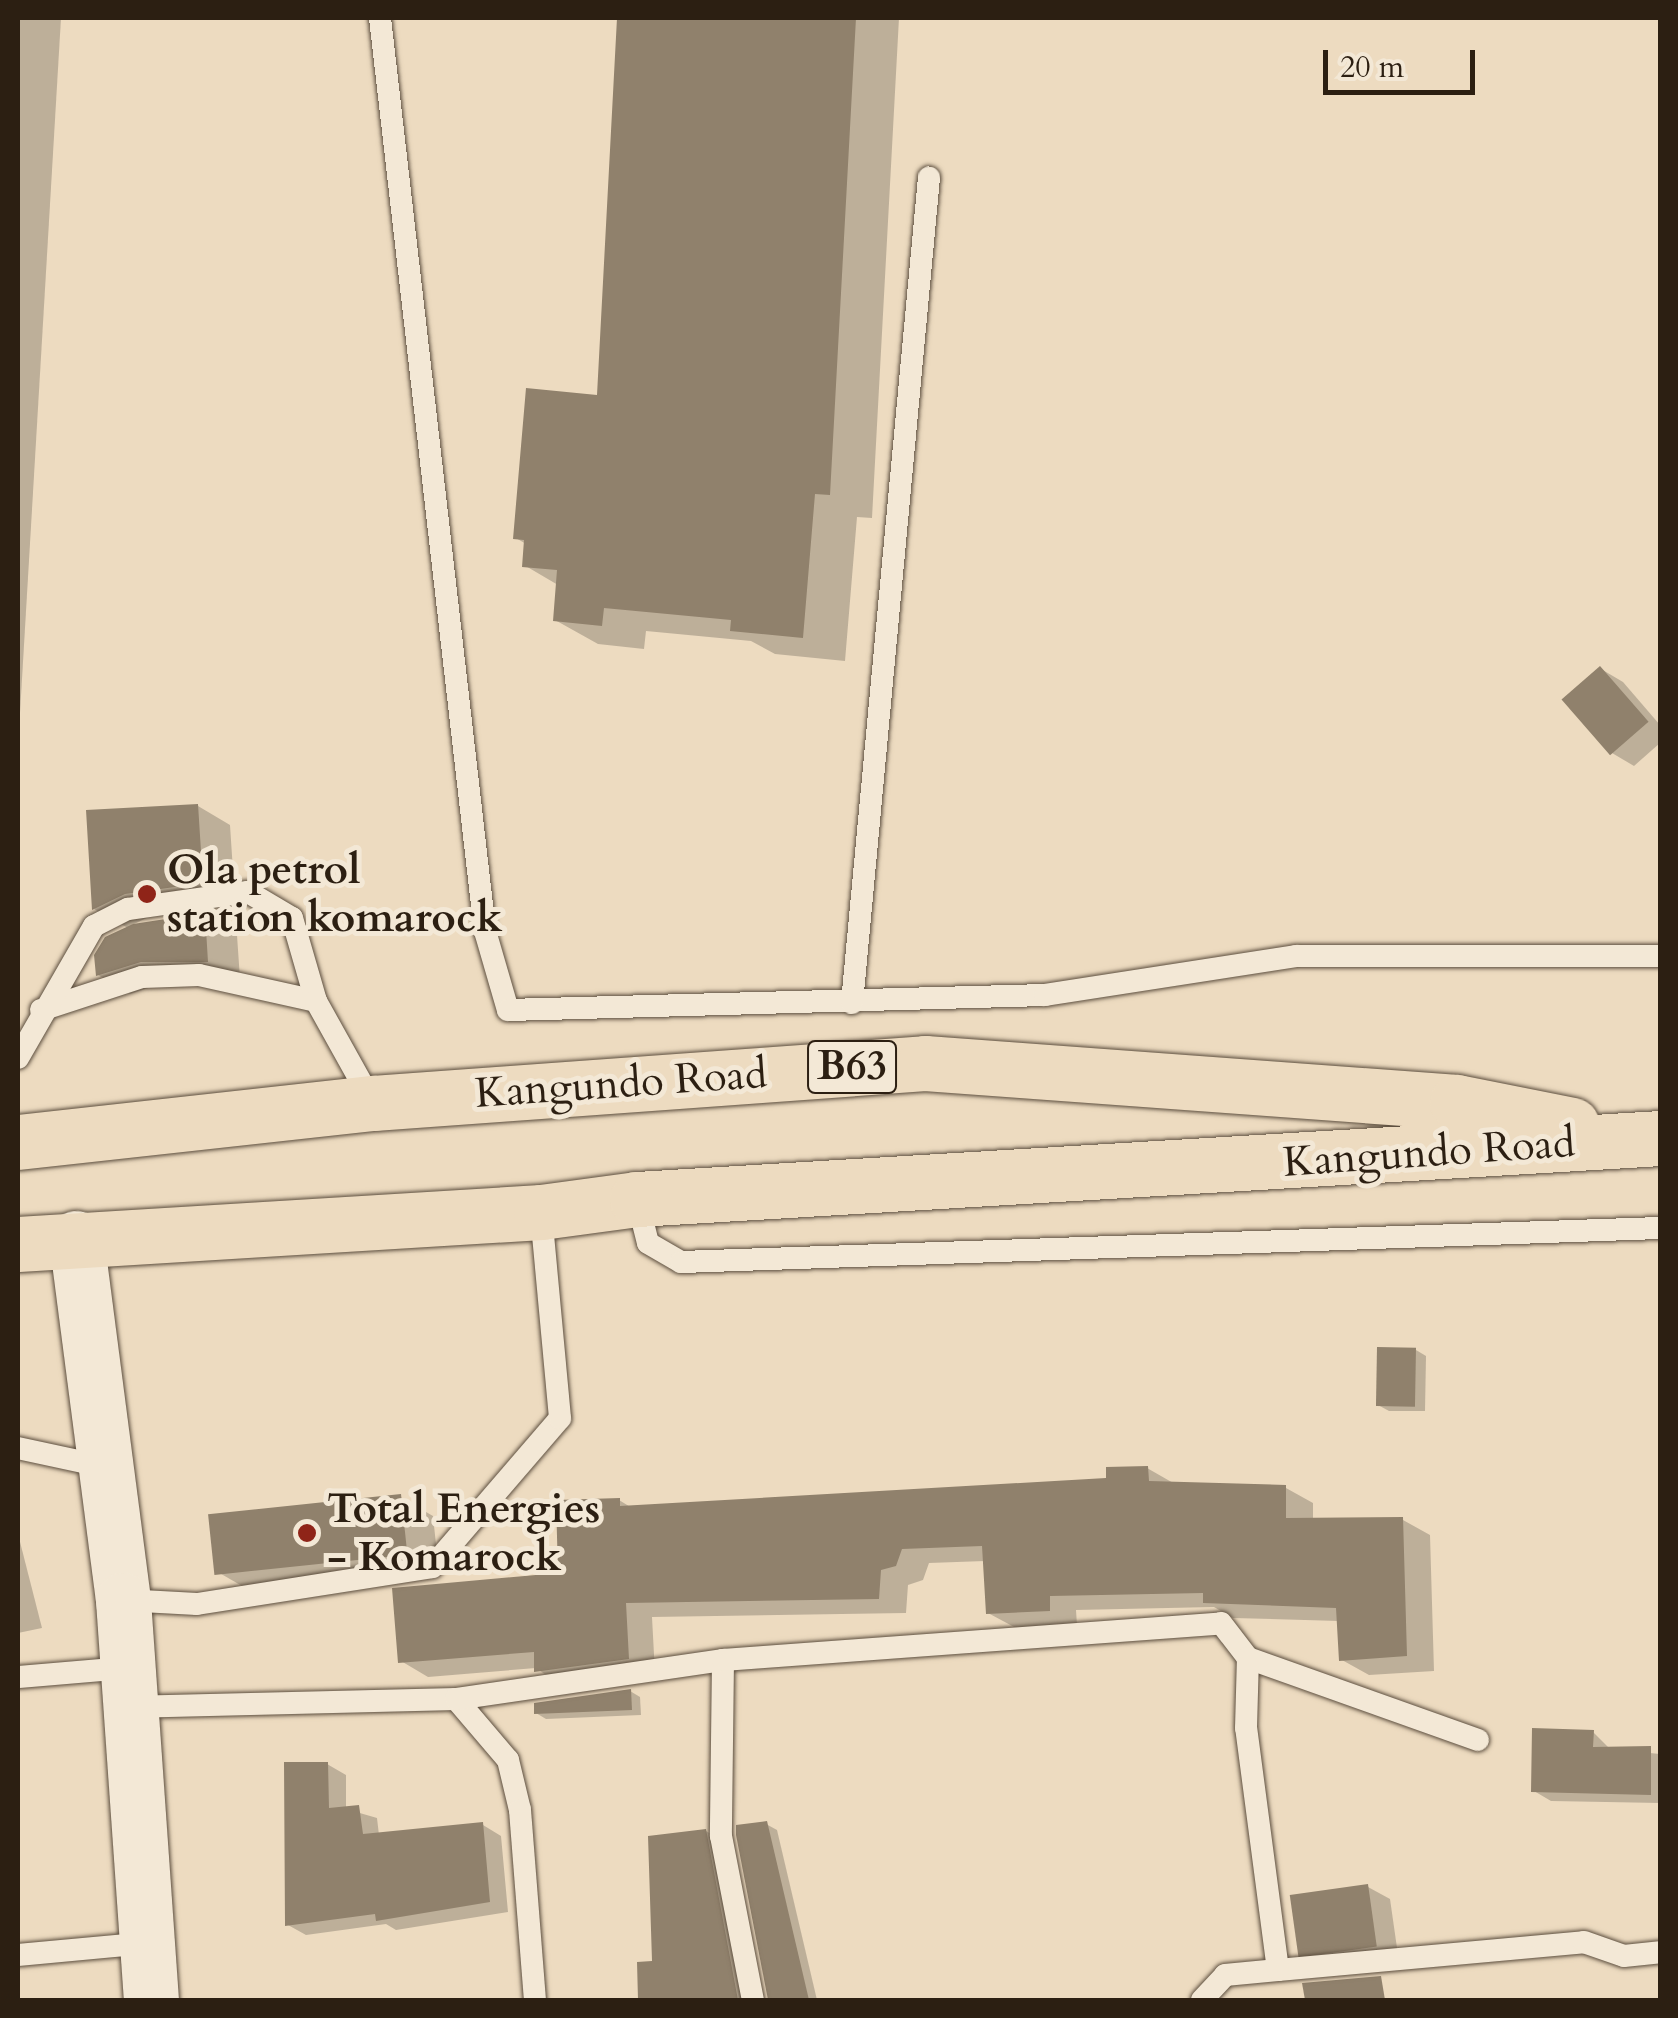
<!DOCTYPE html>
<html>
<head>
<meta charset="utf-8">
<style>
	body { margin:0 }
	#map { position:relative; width:1678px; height:2018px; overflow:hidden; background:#eddbc0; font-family:Cardo,serif }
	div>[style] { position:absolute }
	.shadow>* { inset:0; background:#0003 }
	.building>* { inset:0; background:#90816c; transform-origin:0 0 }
	.roads { filter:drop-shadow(0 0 2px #5c4e3e) drop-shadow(0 0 2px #5c4e3e) }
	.lane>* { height:22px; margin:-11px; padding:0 11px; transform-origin:11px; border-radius:11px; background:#f3e8d6 }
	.secondary>* { height:55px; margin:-27.5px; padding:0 27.5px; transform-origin:27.5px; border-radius:27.5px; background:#f3e8d6 }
	.highway>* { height:55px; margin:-27.5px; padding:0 27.5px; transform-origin:27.5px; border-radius:27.5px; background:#eddbc0 }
	.dots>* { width:28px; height:28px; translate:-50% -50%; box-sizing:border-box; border:5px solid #f3e8d6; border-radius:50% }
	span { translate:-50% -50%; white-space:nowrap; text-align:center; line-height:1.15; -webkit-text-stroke:10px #f3e8d6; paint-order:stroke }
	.shield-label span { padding:2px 8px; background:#f3e8d6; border:2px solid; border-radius:8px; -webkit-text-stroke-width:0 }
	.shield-label { font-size:40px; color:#2c1f12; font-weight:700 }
	.poi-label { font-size:42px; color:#2c1f12; font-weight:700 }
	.left { translate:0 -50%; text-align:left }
	.street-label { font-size:42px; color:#2c1f12 }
	.frame { position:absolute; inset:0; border:20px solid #2c1f12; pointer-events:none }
	.scale { position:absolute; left:1323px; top:50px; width:152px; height:45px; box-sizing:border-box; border:5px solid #2c1f12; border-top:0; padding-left:12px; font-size:30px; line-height:35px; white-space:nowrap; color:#2c1f12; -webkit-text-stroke:8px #f3e8d6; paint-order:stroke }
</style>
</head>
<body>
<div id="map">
	<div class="shadow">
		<i style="clip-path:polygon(18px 18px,61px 18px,18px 747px)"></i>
		<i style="clip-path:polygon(619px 18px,899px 18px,872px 518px,857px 517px,845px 661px,775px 654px,751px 641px,646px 631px,644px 649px,598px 644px,555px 620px,558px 585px,524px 565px,526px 544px,516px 538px,599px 398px)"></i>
		<i style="clip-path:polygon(1601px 669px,1623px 682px,1660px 725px,1660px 743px,1634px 766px,1612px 753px)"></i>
		<i style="clip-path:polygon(198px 806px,230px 825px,235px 901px,159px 912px,132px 925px,204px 916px,237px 935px,240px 979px,176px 979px,130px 994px,98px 975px,128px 928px,94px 909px)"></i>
		<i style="clip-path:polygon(1416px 1350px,1426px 1356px,1425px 1411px,1389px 1411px,1378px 1405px)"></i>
		<i style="clip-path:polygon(1147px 1468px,1175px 1484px,1286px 1488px,1313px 1503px,1313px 1520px,1403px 1520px,1430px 1535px,1434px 1671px,1369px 1675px,1342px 1660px,1339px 1621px,1233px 1618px,1214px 1607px,1076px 1610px,1077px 1625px,1016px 1628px,988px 1613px,985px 1561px,929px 1563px,923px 1580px,908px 1585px,906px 1613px,652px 1617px,655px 1673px,563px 1687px,536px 1668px,428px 1677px,401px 1661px,560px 1575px,619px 1500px,632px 1508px,1109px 1480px)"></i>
		<i style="clip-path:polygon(400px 1497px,433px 1516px,439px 1573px,249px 1590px,216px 1571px)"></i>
		<i style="clip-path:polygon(18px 1534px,42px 1628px,18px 1633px)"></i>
		<i style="clip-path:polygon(630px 1691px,640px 1697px,641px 1715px,546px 1719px,536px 1713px)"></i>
		<i style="clip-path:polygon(1593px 1732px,1610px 1749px,1660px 1754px,1660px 1803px,1551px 1801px,1534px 1791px)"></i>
		<i style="clip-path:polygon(327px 1764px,346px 1775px,346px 1809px,377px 1818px,379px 1835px,483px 1825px,501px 1836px,508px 1912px,396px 1930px,386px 1924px,306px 1935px,288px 1925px)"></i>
		<i style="clip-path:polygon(766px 1824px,777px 1830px,817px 2000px,769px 2000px)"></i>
		<i style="clip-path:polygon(706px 1831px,716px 1837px,746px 2000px,641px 2000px,640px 1964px,655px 1963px)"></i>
		<i style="clip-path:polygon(1368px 1887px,1390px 1899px,1398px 1955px,1323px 1964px,1301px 1952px)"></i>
	</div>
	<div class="building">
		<i style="clip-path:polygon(617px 18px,856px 18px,830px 495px,815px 494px,803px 638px,730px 631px,731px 620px,604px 608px,602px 626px,553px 621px,557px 570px,522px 567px,524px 540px,513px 539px,526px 388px,597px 395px)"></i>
		<i style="left:1600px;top:666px;width:74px;height:51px;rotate:49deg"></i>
		<i style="clip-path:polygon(198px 804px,203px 883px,125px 894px,92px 910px,86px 810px)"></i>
		<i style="clip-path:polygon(205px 913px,208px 962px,141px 962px,96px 976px,94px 955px,105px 937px,133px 924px)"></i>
		<i style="left:1377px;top:1347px;width:39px;height:59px;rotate:1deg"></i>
		<i style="clip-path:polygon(1148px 1466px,1149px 1481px,1286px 1485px,1286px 1518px,1403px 1517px,1407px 1656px,1339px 1661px,1336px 1608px,1203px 1603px,1203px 1593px,1050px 1596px,1050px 1611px,986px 1614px,982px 1546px,902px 1549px,896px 1566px,881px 1570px,879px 1599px,626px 1603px,629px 1659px,534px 1672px,534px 1652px,398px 1663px,392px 1588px,558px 1573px,556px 1500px,620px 1498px,620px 1506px,1106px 1478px,1106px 1467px)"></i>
		<i style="left:401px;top:1494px;width:61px;height:194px;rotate:84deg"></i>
		<i style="clip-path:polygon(631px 1689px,632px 1710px,534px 1714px,534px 1703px)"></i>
		<i style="clip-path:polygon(1532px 1728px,1594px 1730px,1593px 1747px,1651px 1746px,1651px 1795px,1531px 1792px)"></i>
		<i style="clip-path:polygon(284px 1762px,328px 1762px,329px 1808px,359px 1805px,363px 1834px,483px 1822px,490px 1902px,376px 1921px,375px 1914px,285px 1926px)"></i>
		<i style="clip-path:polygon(767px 1821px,809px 2000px,768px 2000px,736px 1835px,736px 1825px)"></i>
		<i style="clip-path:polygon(706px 1829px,738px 2000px,638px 2000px,637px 1962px,652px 1961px,648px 1836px)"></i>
		<i style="left:1368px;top:1884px;width:63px;height:79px;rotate:82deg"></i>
		<i style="clip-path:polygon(1381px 1976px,1385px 2000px,1305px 2000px,1302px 1983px)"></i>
	</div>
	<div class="roads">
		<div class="lane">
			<i style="left:380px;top:18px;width:919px;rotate:83.44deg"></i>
			<i style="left:485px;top:931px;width:82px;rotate:73.8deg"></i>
			<i style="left:508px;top:1010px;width:537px;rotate:-1.6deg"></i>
			<i style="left:1045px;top:995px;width:254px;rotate:-8.8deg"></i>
			<i style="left:1296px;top:956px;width:364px"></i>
			<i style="left:852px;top:1003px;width:829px;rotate:-84.67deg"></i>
			<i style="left:41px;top:1010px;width:106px;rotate:-18.1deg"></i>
			<i style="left:142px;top:977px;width:57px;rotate:-2deg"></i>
			<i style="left:199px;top:975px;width:120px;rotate:12.5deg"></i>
			<i style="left:18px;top:1058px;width:152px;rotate:-60.1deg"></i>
			<i style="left:94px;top:926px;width:38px;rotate:-27deg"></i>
			<i style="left:128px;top:909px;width:121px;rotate:-8.1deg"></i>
			<i style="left:248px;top:892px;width:51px;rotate:30.6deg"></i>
			<i style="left:292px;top:918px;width:86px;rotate:73.9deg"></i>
			<i style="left:316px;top:1001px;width:113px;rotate:60.9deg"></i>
			<i style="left:637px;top:1199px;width:45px;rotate:76deg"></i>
			<i style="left:648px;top:1243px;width:38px;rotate:30deg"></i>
			<i style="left:681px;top:1262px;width:980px;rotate:-1.99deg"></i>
			<i style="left:18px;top:1448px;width:91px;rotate:12.1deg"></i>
			<i style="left:123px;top:1600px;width:74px;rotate:3.1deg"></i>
			<i style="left:197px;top:1604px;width:238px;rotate:-8.9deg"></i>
			<i style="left:432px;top:1567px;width:196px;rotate:-49.3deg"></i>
			<i style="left:560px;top:1418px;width:207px;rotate:-95.3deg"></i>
			<i style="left:723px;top:1660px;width:176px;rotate:90.7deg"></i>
			<i style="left:721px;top:1836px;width:167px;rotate:79deg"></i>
			<i style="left:18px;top:1677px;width:108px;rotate:-4.8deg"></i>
			<i style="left:456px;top:1699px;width:80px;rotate:49.6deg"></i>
			<i style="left:508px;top:1760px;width:51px;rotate:76.5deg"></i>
			<i style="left:520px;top:1810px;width:191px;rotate:85.5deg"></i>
			<i style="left:128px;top:1707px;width:328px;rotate:-1.4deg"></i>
			<i style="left:456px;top:1699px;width:270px;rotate:-8.3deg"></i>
			<i style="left:723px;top:1660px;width:499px;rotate:-4.2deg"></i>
			<i style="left:1221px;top:1623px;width:44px;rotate:52.4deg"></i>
			<i style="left:1248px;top:1658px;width:244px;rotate:19.6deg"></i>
			<i style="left:18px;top:1955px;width:131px;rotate:-5.3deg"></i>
			<i style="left:1278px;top:1970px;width:307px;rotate:-5.2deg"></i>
			<i style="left:1584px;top:1942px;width:42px;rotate:19.3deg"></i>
			<i style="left:1624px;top:1956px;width:36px;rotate:-6deg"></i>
			<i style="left:1202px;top:2000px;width:34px;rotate:-47deg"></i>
			<i style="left:1225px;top:1975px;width:53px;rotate:-5.4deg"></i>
			<i style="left:1278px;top:1970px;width:244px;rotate:-97.5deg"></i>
			<i style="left:1246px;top:1728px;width:70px;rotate:-88.4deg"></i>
		</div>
		<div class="secondary">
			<i style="left:76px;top:1238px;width:365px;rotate:82.6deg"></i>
			<i style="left:123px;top:1600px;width:401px;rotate:86deg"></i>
		</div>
		<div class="highway">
			<i style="left:18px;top:1142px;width:357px;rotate:-6.3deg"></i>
			<i style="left:373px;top:1103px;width:553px;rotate:-4.14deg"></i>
			<i style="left:925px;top:1063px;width:533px;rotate:4.19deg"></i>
			<i style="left:1457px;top:1102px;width:117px;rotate:11.3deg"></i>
			<i style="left:18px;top:1244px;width:524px;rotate:-3.5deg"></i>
			<i style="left:541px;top:1212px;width:97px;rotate:-7.7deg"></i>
			<i style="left:637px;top:1199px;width:1025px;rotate:-3.41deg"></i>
		</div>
	</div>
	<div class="dots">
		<i style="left:147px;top:894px;background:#8f2418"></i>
		<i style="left:307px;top:1533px;background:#8f2418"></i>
	</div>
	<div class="shield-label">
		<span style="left:852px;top:1067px">B63</span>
	</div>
	<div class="poi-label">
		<span class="left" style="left:167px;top:894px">Ola petrol<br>station komarock</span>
		<span class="left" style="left:327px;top:1533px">Total Energies<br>- Komarock</span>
	</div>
	<div class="street-label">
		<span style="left:621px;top:1084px;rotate:-4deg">Kangundo Road</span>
		<span style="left:1429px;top:1153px;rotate:-4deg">Kangundo Road</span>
	</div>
	<div class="frame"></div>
	<div class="scale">20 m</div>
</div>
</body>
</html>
